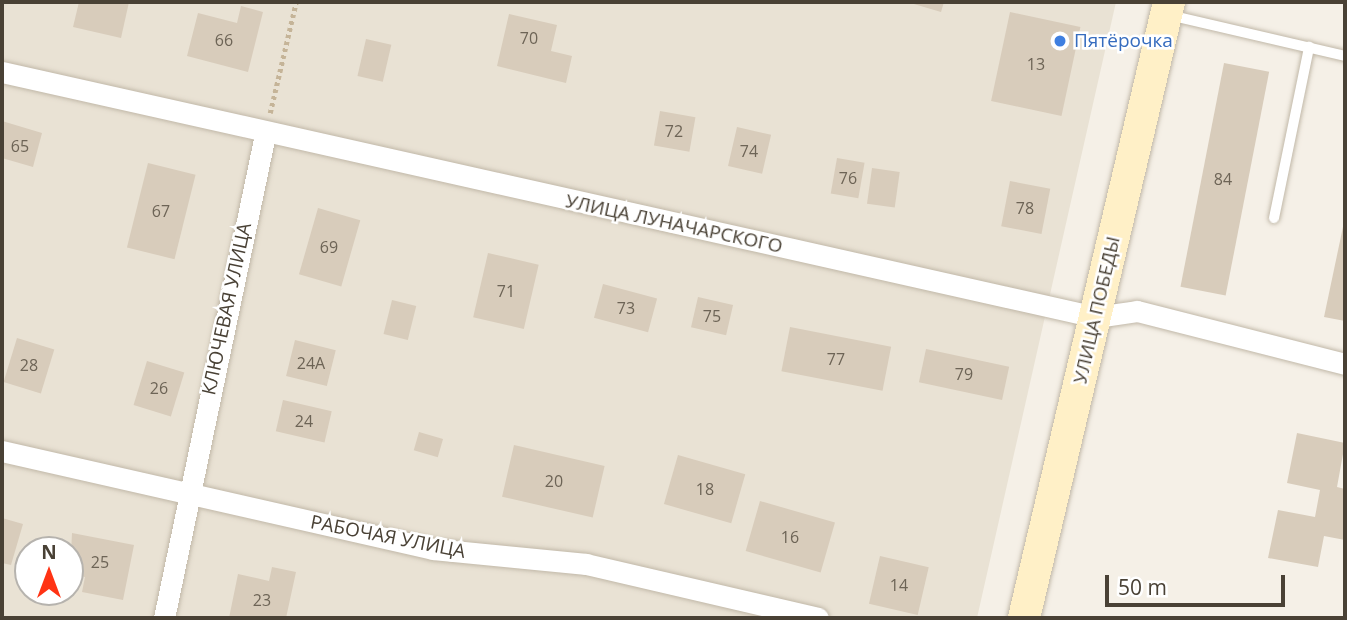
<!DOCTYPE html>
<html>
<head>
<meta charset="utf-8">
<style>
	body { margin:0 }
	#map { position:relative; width:1347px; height:620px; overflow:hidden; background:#f5f0e7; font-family:"Open Sans",sans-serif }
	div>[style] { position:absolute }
	.residential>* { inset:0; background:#e9e2d4 }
	.building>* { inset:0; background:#d8ccbb; transform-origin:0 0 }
	.path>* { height:4.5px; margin-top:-2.25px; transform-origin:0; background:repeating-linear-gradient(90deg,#c5b498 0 3.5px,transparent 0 7px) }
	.roads { filter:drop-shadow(0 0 2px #c1b8a8) drop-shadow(0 0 2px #c1b8a8) }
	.lane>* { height:10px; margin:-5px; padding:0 5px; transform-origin:5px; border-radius:5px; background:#fff }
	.street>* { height:21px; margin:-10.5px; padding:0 10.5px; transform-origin:10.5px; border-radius:10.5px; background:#fff }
	.secondary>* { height:32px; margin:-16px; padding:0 16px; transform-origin:16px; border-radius:16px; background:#fff0c7 }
	.dots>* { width:19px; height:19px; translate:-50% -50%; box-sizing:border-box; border:4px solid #fff; border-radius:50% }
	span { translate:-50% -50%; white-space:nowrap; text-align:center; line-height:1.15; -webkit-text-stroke:5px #fff; paint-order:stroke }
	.number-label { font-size:16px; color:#6d6456 }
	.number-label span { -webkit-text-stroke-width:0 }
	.shop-label { font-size:19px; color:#366cbe }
	.left { translate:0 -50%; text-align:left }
	.street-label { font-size:19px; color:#494135 }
	.frame { position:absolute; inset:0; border:4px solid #494135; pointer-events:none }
	.north { position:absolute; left:14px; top:536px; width:70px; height:70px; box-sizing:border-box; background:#fff; border:2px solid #b6b3ae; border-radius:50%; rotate:0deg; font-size:19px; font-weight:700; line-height:28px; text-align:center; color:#494135 }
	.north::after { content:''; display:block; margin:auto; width:24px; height:32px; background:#ff3314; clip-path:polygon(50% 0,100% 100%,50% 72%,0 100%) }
	.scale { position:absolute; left:1105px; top:575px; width:180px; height:32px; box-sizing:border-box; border:4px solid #494135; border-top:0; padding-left:9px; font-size:21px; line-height:24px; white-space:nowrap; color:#494135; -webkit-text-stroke:5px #fff; paint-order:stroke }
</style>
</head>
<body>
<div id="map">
	<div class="residential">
		<i style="clip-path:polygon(evenodd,2px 2px,1116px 2px,977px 618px,2px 618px,2px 2px,28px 550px,70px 550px,70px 592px,28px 592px,28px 550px)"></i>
	</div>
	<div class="building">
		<i style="clip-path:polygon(79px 2px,129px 2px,121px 38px,73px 27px)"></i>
		<i style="clip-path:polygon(907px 2px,944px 2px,941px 12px)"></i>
		<i style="clip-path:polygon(241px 6px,263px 12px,248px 72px,187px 56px,198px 13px,237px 23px)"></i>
		<i style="left:1010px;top:12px;width:72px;height:91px;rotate:12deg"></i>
		<i style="clip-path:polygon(509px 14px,557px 25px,551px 51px,572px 56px,566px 83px,497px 66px)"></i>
		<i style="left:366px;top:39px;width:26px;height:38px;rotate:13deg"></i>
		<i style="left:1224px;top:63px;width:46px;height:228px;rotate:11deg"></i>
		<i style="left:660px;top:111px;width:36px;height:35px;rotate:10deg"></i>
		<i style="clip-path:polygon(2px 121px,42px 133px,33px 167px,2px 158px)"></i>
		<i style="left:737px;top:127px;width:35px;height:40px;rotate:13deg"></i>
		<i style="left:837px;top:158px;width:28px;height:36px;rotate:10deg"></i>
		<i style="left:148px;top:163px;width:49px;height:87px;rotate:14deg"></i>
		<i style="left:872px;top:168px;width:28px;height:36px;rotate:8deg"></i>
		<i style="left:1010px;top:181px;width:41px;height:46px;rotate:11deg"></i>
		<i style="left:318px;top:208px;width:44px;height:69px;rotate:16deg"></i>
		<i style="clip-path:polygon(1344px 222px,1345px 222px,1345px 321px,1324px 317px)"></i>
		<i style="left:488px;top:253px;width:52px;height:66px;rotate:13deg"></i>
		<i style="left:603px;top:284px;width:56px;height:35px;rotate:15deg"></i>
		<i style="left:698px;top:297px;width:36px;height:31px;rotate:13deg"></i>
		<i style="left:392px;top:300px;width:25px;height:35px;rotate:14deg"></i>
		<i style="left:790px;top:327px;width:103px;height:45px;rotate:11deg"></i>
		<i style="left:17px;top:338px;width:39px;height:46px;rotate:17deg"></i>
		<i style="left:295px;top:340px;width:42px;height:37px;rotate:14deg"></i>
		<i style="left:926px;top:349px;width:85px;height:34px;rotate:12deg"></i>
		<i style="left:147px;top:361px;width:39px;height:46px;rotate:17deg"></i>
		<i style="left:283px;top:400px;width:50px;height:32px;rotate:13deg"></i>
		<i style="left:419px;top:432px;width:25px;height:19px;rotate:16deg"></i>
		<i style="clip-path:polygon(1297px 433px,1345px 443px,1337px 487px,1345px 489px,1345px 540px,1324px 536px,1318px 567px,1268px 558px,1278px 510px,1315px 517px,1320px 490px,1287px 483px)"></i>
		<i style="left:514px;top:445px;width:93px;height:53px;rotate:13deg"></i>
		<i style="left:678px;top:455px;width:70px;height:51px;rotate:16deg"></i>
		<i style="left:760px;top:501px;width:78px;height:52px;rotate:16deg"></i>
		<i style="clip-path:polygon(2px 518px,23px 524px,11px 565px,2px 563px)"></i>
		<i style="clip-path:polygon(72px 533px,134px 545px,123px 600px,82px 592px,85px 577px,70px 574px)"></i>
		<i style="left:880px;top:556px;width:50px;height:49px;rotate:13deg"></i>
		<i style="clip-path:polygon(272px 567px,296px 572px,286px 618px,229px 618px,238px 574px,269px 581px)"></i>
	</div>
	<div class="path">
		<i style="left:270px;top:113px;width:114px;rotate:-76.8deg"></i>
	</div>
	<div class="roads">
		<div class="lane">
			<i style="left:1169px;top:15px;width:181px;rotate:13.1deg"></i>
			<i style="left:1274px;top:218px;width:175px;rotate:-78.4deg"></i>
		</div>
		<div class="street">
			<i style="left:2px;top:72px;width:1121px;rotate:12.62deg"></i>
			<i style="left:1096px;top:317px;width:41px;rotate:-8.3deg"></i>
			<i style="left:1137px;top:311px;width:215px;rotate:14.3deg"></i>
			<i style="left:2px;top:451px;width:442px;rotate:12.8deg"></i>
			<i style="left:433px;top:549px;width:154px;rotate:5.6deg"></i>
			<i style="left:586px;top:564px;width:238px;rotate:13.1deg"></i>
			<i style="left:164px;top:618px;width:494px;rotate:-78.2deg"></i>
		</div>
		<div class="secondary">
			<i style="left:1024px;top:618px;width:633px;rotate:-76.75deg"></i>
		</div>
	</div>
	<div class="dots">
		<i style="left:1060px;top:41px;background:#3f7fe0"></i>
	</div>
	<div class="number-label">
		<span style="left:529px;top:38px">70</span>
		<span style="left:224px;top:40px">66</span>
		<span style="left:1036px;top:64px">13</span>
		<span style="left:674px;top:131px">72</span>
		<span style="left:20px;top:146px">65</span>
		<span style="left:749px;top:151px">74</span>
		<span style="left:848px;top:178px">76</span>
		<span style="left:1223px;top:179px">84</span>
		<span style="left:1025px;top:208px">78</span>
		<span style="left:161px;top:211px">67</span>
		<span style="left:329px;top:247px">69</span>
		<span style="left:506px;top:291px">71</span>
		<span style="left:626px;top:308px">73</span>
		<span style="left:712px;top:316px">75</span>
		<span style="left:836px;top:359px">77</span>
		<span style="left:311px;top:363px">24А</span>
		<span style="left:29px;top:365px">28</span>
		<span style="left:964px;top:374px">79</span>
		<span style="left:159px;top:388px">26</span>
		<span style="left:304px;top:421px">24</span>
		<span style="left:554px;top:481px">20</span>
		<span style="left:705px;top:489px">18</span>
		<span style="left:790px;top:537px">16</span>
		<span style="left:100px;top:562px">25</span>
		<span style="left:899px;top:585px">14</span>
		<span style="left:262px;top:600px">23</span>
	</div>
	<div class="shop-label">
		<span class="left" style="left:1074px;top:41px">Пятёрочка</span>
	</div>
	<div class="street-label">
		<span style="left:674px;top:224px;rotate:12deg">УЛИЦА ЛУНАЧАРСКОГО</span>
		<span style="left:227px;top:309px;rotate:-78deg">КЛЮЧЕВАЯ УЛИЦА</span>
		<span style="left:1097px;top:310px;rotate:-77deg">УЛИЦА ПОБЕДЫ</span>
		<span style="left:388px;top:537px;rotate:11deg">РАБОЧАЯ УЛИЦА</span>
	</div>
	<div class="frame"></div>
	<div class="north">N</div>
	<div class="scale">50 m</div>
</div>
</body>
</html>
